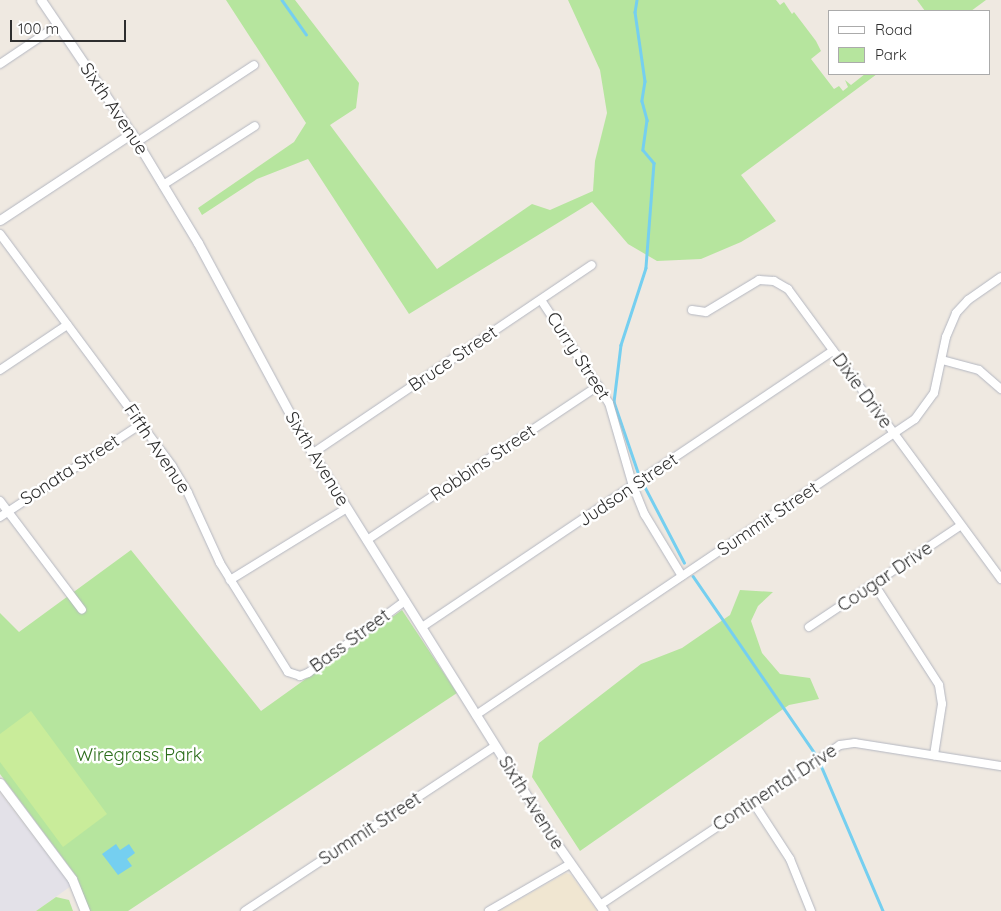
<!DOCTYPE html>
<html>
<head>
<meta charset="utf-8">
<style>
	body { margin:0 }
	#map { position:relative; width:1001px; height:911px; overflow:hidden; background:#efe9e1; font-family:Quicksand,sans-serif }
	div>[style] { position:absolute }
	.industrial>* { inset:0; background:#e3e1e8 }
	.education>* { inset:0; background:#f0e6d1 }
	.green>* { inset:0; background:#b6e59e }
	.pitch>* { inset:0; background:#c9ec9a }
	.water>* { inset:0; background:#75cff0 }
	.stream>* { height:2.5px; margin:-1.25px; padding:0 1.25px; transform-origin:1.25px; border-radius:1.25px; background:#75cff0 }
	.roads { filter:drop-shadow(0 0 1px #b4b7c1) drop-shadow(0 0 1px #b4b7c1) }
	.minor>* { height:8px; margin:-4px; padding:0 4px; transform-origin:4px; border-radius:4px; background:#fff }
	.tertiary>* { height:9px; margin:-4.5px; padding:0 4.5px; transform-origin:4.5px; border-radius:4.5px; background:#fff }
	span { translate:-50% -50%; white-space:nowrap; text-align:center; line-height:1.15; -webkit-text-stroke:5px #fff; paint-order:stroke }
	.street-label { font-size:18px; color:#2e2e2e }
	.park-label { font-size:18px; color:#2c6e1b }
	.legend { position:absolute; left:828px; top:10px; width:162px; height:65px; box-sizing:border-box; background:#fff; border:1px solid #ababab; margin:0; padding:6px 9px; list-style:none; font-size:15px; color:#2e2e2e }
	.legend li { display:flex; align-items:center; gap:10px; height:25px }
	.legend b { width:25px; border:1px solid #ababab }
	.scale { position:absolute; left:10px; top:20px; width:116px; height:22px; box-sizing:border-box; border:2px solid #2e2e2e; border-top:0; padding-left:6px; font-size:15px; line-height:18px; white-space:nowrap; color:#2e2e2e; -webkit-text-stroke:4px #fff; paint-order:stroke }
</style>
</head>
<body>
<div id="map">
	<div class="industrial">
		<i style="clip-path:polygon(0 793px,71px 886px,36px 911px,0 911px)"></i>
	</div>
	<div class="education">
		<i style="clip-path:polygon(566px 873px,571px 875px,597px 911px,499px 911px)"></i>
	</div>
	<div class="green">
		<i style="clip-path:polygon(226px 0,295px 0,359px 83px,356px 108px,330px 125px,437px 269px,532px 204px,550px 210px,593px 191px,595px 161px,607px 113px,600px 70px,568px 0,776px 0,780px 5px,784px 2px,792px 14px,794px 12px,816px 41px,821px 51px,811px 59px,834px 89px,839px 86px,843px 91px,848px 87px,845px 80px,851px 85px,865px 74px,877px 74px,741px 175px,776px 221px,741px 242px,701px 259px,657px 261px,628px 244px,592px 202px,409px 314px,308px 159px,257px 179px,202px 215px,198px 208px,294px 142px,306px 123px)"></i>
		<i style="clip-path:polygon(917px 0,986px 0,971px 11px,925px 11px)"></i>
		<i style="clip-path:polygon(131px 550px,261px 711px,402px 610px,457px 693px,128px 911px,89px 911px,77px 877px,0 774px,0 613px,19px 632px)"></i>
		<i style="clip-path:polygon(740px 590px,773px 592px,758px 606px,751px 621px,762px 653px,780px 674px,810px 678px,819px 699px,789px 705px,580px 851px,532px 777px,539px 743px,641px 664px,682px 648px,730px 615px)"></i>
		<i style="clip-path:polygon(56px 897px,69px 900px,73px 911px,36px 911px)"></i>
	</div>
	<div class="pitch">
		<i style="clip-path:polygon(31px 711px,107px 814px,63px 847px,0 762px,0 734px)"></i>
	</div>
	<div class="water">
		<i style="clip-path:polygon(116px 844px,120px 850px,129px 844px,135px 853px,127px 859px,132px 866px,118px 875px,102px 854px)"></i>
	</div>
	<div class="stream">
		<i style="left:282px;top:0;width:42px;rotate:54.8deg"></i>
		<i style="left:637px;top:0;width:12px;rotate:99deg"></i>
		<i style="left:635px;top:12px;width:70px;rotate:81.8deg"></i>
		<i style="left:645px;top:81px;width:20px;rotate:99deg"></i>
		<i style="left:642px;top:101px;width:20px;rotate:75deg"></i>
		<i style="left:647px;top:120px;width:30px;rotate:98deg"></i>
		<i style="left:643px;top:150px;width:17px;rotate:50deg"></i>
		<i style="left:654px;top:163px;width:105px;rotate:94.4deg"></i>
		<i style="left:646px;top:268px;width:81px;rotate:108deg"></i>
		<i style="left:621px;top:345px;width:57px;rotate:97deg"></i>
		<i style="left:614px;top:402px;width:74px;rotate:71.1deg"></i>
		<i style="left:645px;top:487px;width:85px;rotate:62.5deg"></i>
		<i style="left:693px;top:576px;width:214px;rotate:55.5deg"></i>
		<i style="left:820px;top:763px;width:161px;rotate:66.9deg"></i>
	</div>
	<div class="roads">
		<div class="minor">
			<i style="left:0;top:64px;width:70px;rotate:-33.9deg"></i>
			<i style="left:137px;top:142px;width:140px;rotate:-33.3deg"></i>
			<i style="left:163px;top:185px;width:109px;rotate:-32.7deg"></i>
			<i style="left:0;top:234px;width:289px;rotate:53.4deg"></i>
			<i style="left:172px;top:466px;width:31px;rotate:59deg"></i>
			<i style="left:188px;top:493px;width:77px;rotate:65.4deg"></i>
			<i style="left:220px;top:563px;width:128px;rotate:58deg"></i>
			<i style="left:288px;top:672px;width:13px;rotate:18deg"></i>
			<i style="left:300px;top:676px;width:9px;rotate:-21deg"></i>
			<i style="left:308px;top:673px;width:121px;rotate:-36.6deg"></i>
			<i style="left:541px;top:300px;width:123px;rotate:56.6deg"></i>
			<i style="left:609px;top:403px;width:86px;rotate:73.9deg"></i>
			<i style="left:633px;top:486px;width:31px;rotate:68deg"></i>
			<i style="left:645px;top:515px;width:71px;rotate:58.8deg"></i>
			<i style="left:692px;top:310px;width:14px;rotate:8deg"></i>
			<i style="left:706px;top:312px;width:62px;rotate:-31.1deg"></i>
			<i style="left:759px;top:280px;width:15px;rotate:4deg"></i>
			<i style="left:774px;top:281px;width:16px;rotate:30deg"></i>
			<i style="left:788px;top:289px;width:360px;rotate:53.7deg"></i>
			<i style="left:942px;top:360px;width:38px;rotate:15deg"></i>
			<i style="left:979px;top:370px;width:29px;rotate:41deg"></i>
			<i style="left:0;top:370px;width:81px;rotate:-33.9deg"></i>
			<i style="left:313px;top:453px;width:336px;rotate:-34deg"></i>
			<i style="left:0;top:501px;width:136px;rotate:53deg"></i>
			<i style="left:0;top:517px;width:169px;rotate:-33.4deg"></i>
			<i style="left:367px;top:540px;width:278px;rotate:-33.7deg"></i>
			<i style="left:230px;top:580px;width:137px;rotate:-31.6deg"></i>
			<i style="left:874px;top:584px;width:120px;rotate:57.2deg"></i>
			<i style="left:939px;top:685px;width:19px;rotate:81deg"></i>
			<i style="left:942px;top:704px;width:52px;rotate:98.9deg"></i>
			<i style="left:422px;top:627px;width:495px;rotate:-33.9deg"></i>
			<i style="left:809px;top:627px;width:182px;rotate:-33.8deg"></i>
			<i style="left:476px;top:715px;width:529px;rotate:-33.99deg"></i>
			<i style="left:915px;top:419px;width:32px;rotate:-54deg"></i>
			<i style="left:934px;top:393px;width:57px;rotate:-77.9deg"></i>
			<i style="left:946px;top:337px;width:26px;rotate:-67deg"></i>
			<i style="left:956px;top:313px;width:18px;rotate:-47deg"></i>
			<i style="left:968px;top:300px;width:40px;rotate:-34.9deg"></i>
			<i style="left:753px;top:802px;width:68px;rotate:57deg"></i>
			<i style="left:790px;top:859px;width:56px;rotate:68deg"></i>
			<i style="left:600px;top:905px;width:288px;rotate:-33.7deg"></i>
			<i style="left:840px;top:745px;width:15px;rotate:-8deg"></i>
			<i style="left:855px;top:743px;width:148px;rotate:9deg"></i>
			<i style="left:245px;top:911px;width:300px;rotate:-33.4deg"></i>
			<i style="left:489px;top:911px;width:94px;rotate:-30.1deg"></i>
		</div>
		<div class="tertiary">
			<i style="left:41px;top:0;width:171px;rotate:55.9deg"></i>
			<i style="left:137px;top:142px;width:118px;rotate:58.9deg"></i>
			<i style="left:198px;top:243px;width:221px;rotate:61.7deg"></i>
			<i style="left:303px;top:438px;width:470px;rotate:58deg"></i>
			<i style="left:552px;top:837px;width:90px;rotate:54.9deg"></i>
			<i style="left:0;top:220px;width:158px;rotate:-33.4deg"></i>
			<i style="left:0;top:783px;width:120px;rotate:53.1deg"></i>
			<i style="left:72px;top:879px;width:35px;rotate:68deg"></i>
		</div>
	</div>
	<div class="street-label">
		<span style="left:114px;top:109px;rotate:56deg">Sixth Avenue</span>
		<span style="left:578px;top:356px;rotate:57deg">Curry Street</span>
		<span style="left:453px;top:359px;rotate:-34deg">Bruce Street</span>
		<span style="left:862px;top:391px;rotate:54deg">Dixie Drive</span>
		<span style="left:157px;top:449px;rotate:56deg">Fifth Avenue</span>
		<span style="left:317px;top:459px;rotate:59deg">Sixth Avenue</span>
		<span style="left:483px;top:463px;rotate:-34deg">Robbins Street</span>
		<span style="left:70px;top:470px;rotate:-33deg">Sonata Street</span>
		<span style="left:628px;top:490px;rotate:-34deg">Judson Street</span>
		<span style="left:768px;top:519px;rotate:-34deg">Summit Street</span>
		<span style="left:885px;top:577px;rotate:-34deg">Cougar Drive</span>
		<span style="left:350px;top:641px;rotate:-36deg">Bass Street</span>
		<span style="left:775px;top:788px;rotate:-33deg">Continental Drive</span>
		<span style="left:531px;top:803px;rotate:58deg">Sixth Avenue</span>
		<span style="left:370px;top:829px;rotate:-33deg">Summit Street</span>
	</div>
	<div class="park-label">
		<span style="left:139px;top:755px">Wiregrass Park</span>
	</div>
	<ul class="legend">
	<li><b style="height:6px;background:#fff"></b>Road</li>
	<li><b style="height:14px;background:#b6e59e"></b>Park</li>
	</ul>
	<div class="scale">100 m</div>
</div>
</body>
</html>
